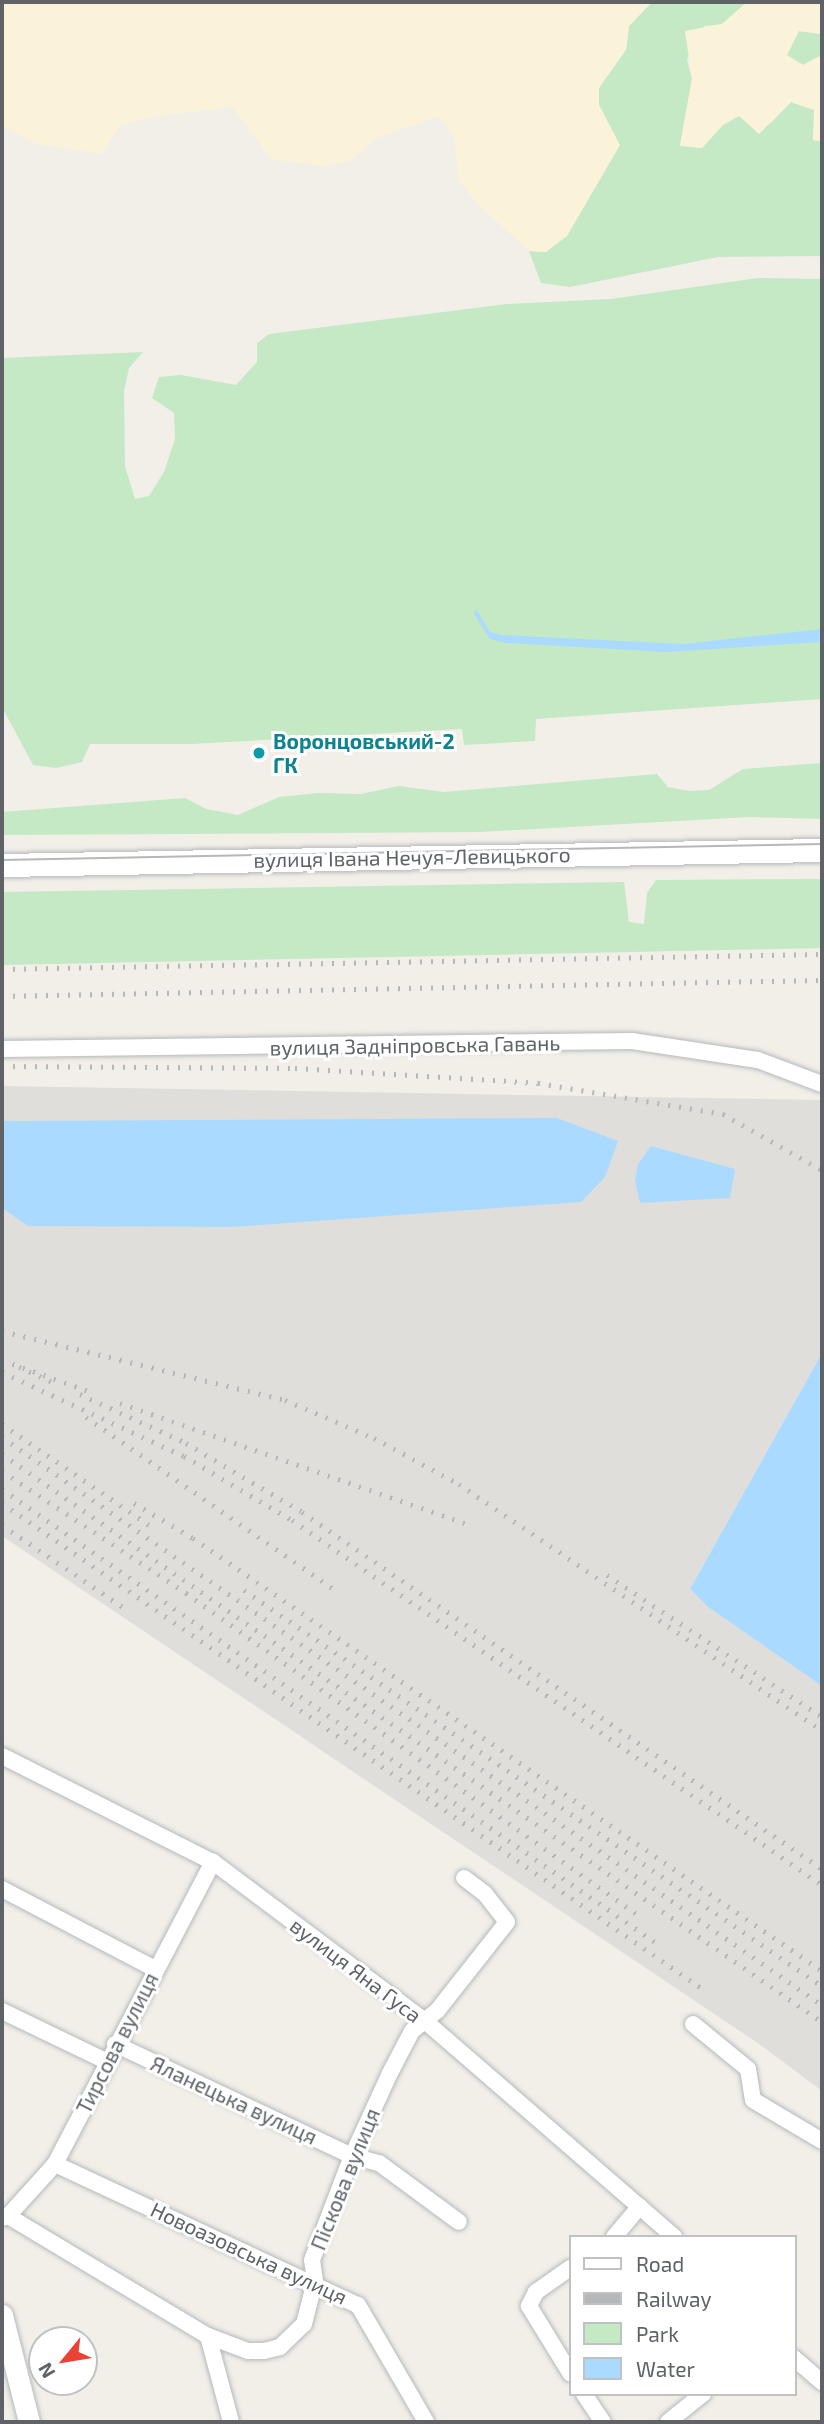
<!DOCTYPE html>
<html>
<head>
<meta charset="utf-8">
<style>
	body { margin:0 }
	#map { position:relative; width:824px; height:2424px; overflow:hidden; background:#f1efe8; font-family:"Exo 2",sans-serif }
	div>[style] { position:absolute }
	.industrial>* { inset:0; background:#e0deda }
	.green>* { inset:0; background:#c5e8c5 }
	.sand>* { inset:0; background:#fbf3d9 }
	.water>* { inset:0; background:#aadaff }
	.roads { filter:drop-shadow(0 0 2px #b5b8bc) drop-shadow(0 0 2px #b5b8bc) }
	.minor>* { height:16px; margin:-8px; padding:0 8px; transform-origin:8px; border-radius:8px; background:#fff }
	.tertiary>* { height:21px; margin:-10.5px; padding:0 10.5px; transform-origin:10.5px; border-radius:10.5px; background:#fff }
	.secondary>* { height:23px; margin:-11.5px; padding:0 11.5px; transform-origin:11.5px; border-radius:11.5px; background:#fff }
	.tram>* { height:2px; margin:-1px; padding:0 1px; transform-origin:1px; border-radius:1px; background:#b6b7b8 }
	.rail>* { height:5px; margin-top:-2.5px; transform-origin:0; background:repeating-linear-gradient(90deg,#b6b7b8 0 2px,transparent 0 11px) }
	.dots>* { width:19px; height:19px; translate:-50% -50%; box-sizing:border-box; border:4px solid #fff; border-radius:50% }
	span { translate:-50% -50%; white-space:nowrap; text-align:center; line-height:1.15; -webkit-text-stroke:6px #fff; paint-order:stroke }
	.culture-label { font-size:21px; color:#0d838f; font-weight:700 }
	.left { translate:0 -50%; text-align:left }
	.street-label { font-size:21px; color:#5f6368 }
	.frame { position:absolute; inset:0; border:4px solid #5f6368; pointer-events:none }
	.legend { position:absolute; left:569px; top:2235px; width:228px; height:161px; box-sizing:border-box; background:#fff; border:2px solid #bfc1c3; margin:0; padding:9px 12px; list-style:none; font-size:21px; color:#5f6368 }
	.legend li { display:flex; align-items:center; gap:14px; height:35px }
	.legend b { width:35px; border:2px solid #bfc1c3 }
	.north { position:absolute; left:28px; top:2326px; width:70px; height:70px; box-sizing:border-box; background:#fff; border:2px solid #bfc1c3; border-radius:50%; rotate:240deg; font-size:19px; font-weight:700; line-height:28px; text-align:center; color:#5f6368 }
	.north::after { content:''; display:block; margin:auto; width:24px; height:32px; background:#ea4335; clip-path:polygon(50% 0,100% 100%,50% 72%,0 100%) }
</style>
</head>
<body>
<div id="map">
	<div class="industrial">
		<i style="clip-path:polygon(2px 1086px,822px 1100px,822px 1353px,690px 1589px,708px 1607px,822px 1686px,822px 2091px,762px 2046px,2px 1536px)"></i>
	</div>
	<div class="green">
		<i style="clip-path:polygon(652px 2px,747px 2px,722px 24px,704px 26px,687px 60px,692px 79px,680px 145px,702px 148px,723px 124px,739px 116px,771px 123px,791px 102px,815px 110px,813px 140px,822px 141px,822px 256px,718px 257px,570px 287px,541px 283px,529px 251px,546px 252px,619px 146px,599px 105px,599px 88px,626px 50px,629px 26px)"></i>
		<i style="clip-path:polygon(799px 31px,822px 34px,822px 55px,803px 65px,786px 56px)"></i>
		<i style="clip-path:polygon(758px 278px,822px 279px,822px 699px,536px 719px,535px 741px,464px 745px,462px 729px,192px 744px,90px 744px,82px 762px,56px 768px,33px 765px,2px 707px,2px 358px,143px 352px,129px 368px,124px 391px,125px 466px,135px 499px,149px 496px,164px 472px,175px 439px,174px 413px,152px 398px,159px 377px,181px 375px,236px 385px,257px 362px,257px 343px,269px 334px,507px 304px,611px 299px)"></i>
		<i style="clip-path:polygon(822px 763px,822px 819px,749px 817px,479px 832px,2px 835px,2px 812px,185px 798px,206px 809px,238px 815px,279px 797px,318px 793px,361px 794px,399px 786px,444px 792px,657px 774px,668px 787px,689px 791px,709px 790px,743px 769px)"></i>
		<i style="clip-path:polygon(822px 879px,822px 948px,2px 965px,2px 892px,624px 882px,629px 922px,644px 924px,647px 893px,656px 880px)"></i>
	</div>
	<div class="sand">
		<i style="clip-path:polygon(2px 2px,652px 2px,629px 26px,626px 49px,599px 88px,599px 105px,620px 145px,567px 236px,546px 252px,529px 251px,477px 203px,459px 180px,454px 136px,439px 116px,377px 138px,350px 161px,324px 166px,271px 159px,233px 107px,150px 117px,120px 125px,103px 154px,37px 144px,2px 126px)"></i>
		<i style="clip-path:polygon(747px 2px,822px 2px,822px 34px,799px 31px,787px 55px,803px 65px,822px 55px,822px 141px,813px 140px,814px 110px,791px 102px,759px 134px,739px 116px,723px 125px,702px 148px,680px 146px,692px 79px,685px 31px,722px 24px)"></i>
	</div>
	<div class="water">
		<i style="clip-path:polygon(476px 609px,490px 632px,501px 635px,683px 644px,822px 629px,822px 642px,665px 652px,506px 643px,490px 639px,474px 614px)"></i>
		<i style="clip-path:polygon(557px 1118px,618px 1141px,605px 1177px,581px 1202px,232px 1227px,28px 1226px,2px 1208px,2px 1121px)"></i>
		<i style="clip-path:polygon(651px 1146px,735px 1169px,730px 1198px,640px 1203px,635px 1180px,638px 1164px)"></i>
		<i style="clip-path:polygon(822px 1353px,822px 1686px,708px 1607px,690px 1589px)"></i>
	</div>
	<div class="roads">
		<div class="minor">
			<i style="left:2px;top:1049px;width:630px;rotate:-0.73deg"></i>
			<i style="left:632px;top:1041px;width:127px;rotate:8.6deg"></i>
			<i style="left:758px;top:1060px;width:68px;rotate:20.6deg"></i>
			<i style="left:2px;top:1756px;width:236px;rotate:26.7deg"></i>
			<i style="left:213px;top:1862px;width:265px;rotate:36.9deg"></i>
			<i style="left:425px;top:2021px;width:330px;rotate:40.9deg"></i>
			<i style="left:2px;top:1889px;width:173px;rotate:27.6deg"></i>
			<i style="left:2px;top:2011px;width:115px;rotate:25.7deg"></i>
			<i style="left:693px;top:2024px;width:71px;rotate:39.3deg"></i>
			<i style="left:748px;top:2069px;width:31px;rotate:81deg"></i>
			<i style="left:753px;top:2100px;width:80px;rotate:30.7deg"></i>
			<i style="left:115px;top:2044px;width:262px;rotate:25.3deg"></i>
			<i style="left:352px;top:2156px;width:28px;rotate:15deg"></i>
			<i style="left:379px;top:2163px;width:99px;rotate:36.4deg"></i>
			<i style="left:55px;top:2164px;width:334px;rotate:25deg"></i>
			<i style="left:358px;top:2305px;width:135px;rotate:59.8deg"></i>
			<i style="left:8px;top:2216px;width:70px;rotate:-47.9deg"></i>
			<i style="left:55px;top:2164px;width:341px;rotate:-62.4deg"></i>
			<i style="left:2px;top:2218px;width:6px;rotate:-18deg"></i>
			<i style="left:8px;top:2216px;width:233px;rotate:31deg"></i>
			<i style="left:208px;top:2336px;width:89px;rotate:75deg"></i>
			<i style="left:614px;top:2237px;width:40px;rotate:-50deg"></i>
			<i style="left:570px;top:2268px;width:42px;rotate:144.8deg"></i>
			<i style="left:536px;top:2292px;width:16px;rotate:117deg"></i>
			<i style="left:529px;top:2306px;width:79px;rotate:58.5deg"></i>
			<i style="left:208px;top:2336px;width:43px;rotate:20.6deg"></i>
			<i style="left:248px;top:2351px;width:16px"></i>
			<i style="left:264px;top:2351px;width:16px;rotate:-14deg"></i>
			<i style="left:280px;top:2347px;width:33px;rotate:-44deg"></i>
			<i style="left:304px;top:2324px;width:44px;rotate:-75.7deg"></i>
			<i style="left:315px;top:2281px;width:21px;rotate:-98deg"></i>
			<i style="left:312px;top:2260px;width:111px;rotate:-69deg"></i>
			<i style="left:352px;top:2156px;width:91px;rotate:-65.4deg"></i>
			<i style="left:390px;top:2073px;width:47px;rotate:-62.4deg"></i>
			<i style="left:412px;top:2031px;width:32px;rotate:-39deg"></i>
			<i style="left:437px;top:2011px;width:113px;rotate:-51.8deg"></i>
			<i style="left:507px;top:1922px;width:37px;rotate:-128deg"></i>
			<i style="left:484px;top:1893px;width:25px;rotate:-143deg"></i>
			<i style="left:794px;top:2358px;width:37px;rotate:41deg"></i>
			<i style="left:584px;top:2394px;width:34px;rotate:56deg"></i>
			<i style="left:668px;top:2422px;width:45px;rotate:-38.7deg"></i>
		</div>
		<div class="tertiary">
			<i style="left:2px;top:2315px;width:110px;rotate:75.8deg"></i>
		</div>
		<div class="secondary">
			<i style="left:2px;top:865px;width:820px;rotate:-1.05deg"></i>
		</div>
	</div>
	<div class="tram">
		<i style="left:2px;top:860px;width:820px;rotate:-1.12deg"></i>
	</div>
	<div class="rail">
		<i style="left:2px;top:969px;width:820px;rotate:-1.05deg"></i>
		<i style="left:2px;top:996px;width:820px;rotate:-1.12deg"></i>
		<i style="left:2px;top:1066px;width:293px;rotate:0.4deg"></i>
		<i style="left:295px;top:1068px;width:243px;rotate:3.5deg"></i>
		<i style="left:538px;top:1083px;width:188px;rotate:9.5deg"></i>
		<i style="left:723px;top:1114px;width:114px;rotate:29.5deg"></i>
		<i style="left:2px;top:1331px;width:291px;rotate:13.7deg"></i>
		<i style="left:285px;top:1400px;width:97px;rotate:23.1deg"></i>
		<i style="left:374px;top:1438px;width:97px;rotate:28.4deg"></i>
		<i style="left:459px;top:1484px;width:439px;rotate:34.2deg"></i>
		<i style="left:2px;top:1360px;width:95px;rotate:19.8deg"></i>
		<i style="left:19px;top:1367px;width:35px;rotate:24deg"></i>
		<i style="left:2px;top:1372px;width:200px;rotate:24.8deg"></i>
		<i style="left:184px;top:1456px;width:126px;rotate:30.7deg"></i>
		<i style="left:292px;top:1520px;width:644px;rotate:34.55deg"></i>
		<i style="left:80px;top:1394px;width:117px;rotate:24.8deg"></i>
		<i style="left:186px;top:1443px;width:135px;rotate:30.7deg"></i>
		<i style="left:302px;top:1512px;width:631px;rotate:34.47deg"></i>
		<i style="left:120px;top:1403px;width:371px;rotate:19.2deg"></i>
		<i style="left:86px;top:1417px;width:305px;rotate:34.8deg"></i>
		<i style="left:2px;top:1424px;width:186px;rotate:34.5deg"></i>
		<i style="left:2px;top:1437px;width:998px;rotate:34.71deg"></i>
		<i style="left:2px;top:1454px;width:998px;rotate:34.71deg"></i>
		<i style="left:2px;top:1471px;width:221px;rotate:33.5deg"></i>
		<i style="left:186px;top:1593px;width:560px;rotate:35.48deg"></i>
		<i style="left:2px;top:1489px;width:798px;rotate:34.75deg"></i>
		<i style="left:2px;top:1503px;width:851px;rotate:34.75deg"></i>
		<i style="left:134px;top:1503px;width:69px;rotate:30.7deg"></i>
		<i style="left:193px;top:1538px;width:764px;rotate:34.54deg"></i>
		<i style="left:2px;top:1525px;width:148px;rotate:34.2deg"></i>
		<i style="left:607px;top:1575px;width:258px;rotate:33.4deg"></i>
		<i style="left:244px;top:1590px;width:701px;rotate:34.42deg"></i>
	</div>
	<div class="dots">
		<i style="left:259px;top:753px;background:#0f9aa8"></i>
	</div>
	<div class="culture-label">
		<span class="left" style="left:273px;top:753px">Воронцовський-2<br>ГК</span>
	</div>
	<div class="street-label">
		<span style="left:412px;top:857px;rotate:-1deg">вулиця Івана Нечуя-Левицького</span>
		<span style="left:415px;top:1045px;rotate:-1deg">вулиця Задніпровська Гавань</span>
		<span style="left:356px;top:1970px;rotate:37deg">вулиця Яна Гуса</span>
		<span style="left:117px;top:2043px;rotate:-63deg">Тирсова вулиця</span>
		<span style="left:234px;top:2100px;rotate:25deg">Яланецька вулиця</span>
		<span style="left:345px;top:2179px;rotate:-68deg">Піскова вулиця</span>
		<span style="left:249px;top:2253px;rotate:25deg">Новоазовська вулиця</span>
	</div>
	<div class="frame"></div>
	<ul class="legend">
	<li><b style="height:9px;background:#fff"></b>Road</li>
	<li><b style="height:9px;background:#b6b7b8"></b>Railway</li>
	<li><b style="height:19px;background:#c5e8c5"></b>Park</li>
	<li><b style="height:19px;background:#aadaff"></b>Water</li>
	</ul>
	<div class="north">N</div>
</div>
</body>
</html>
